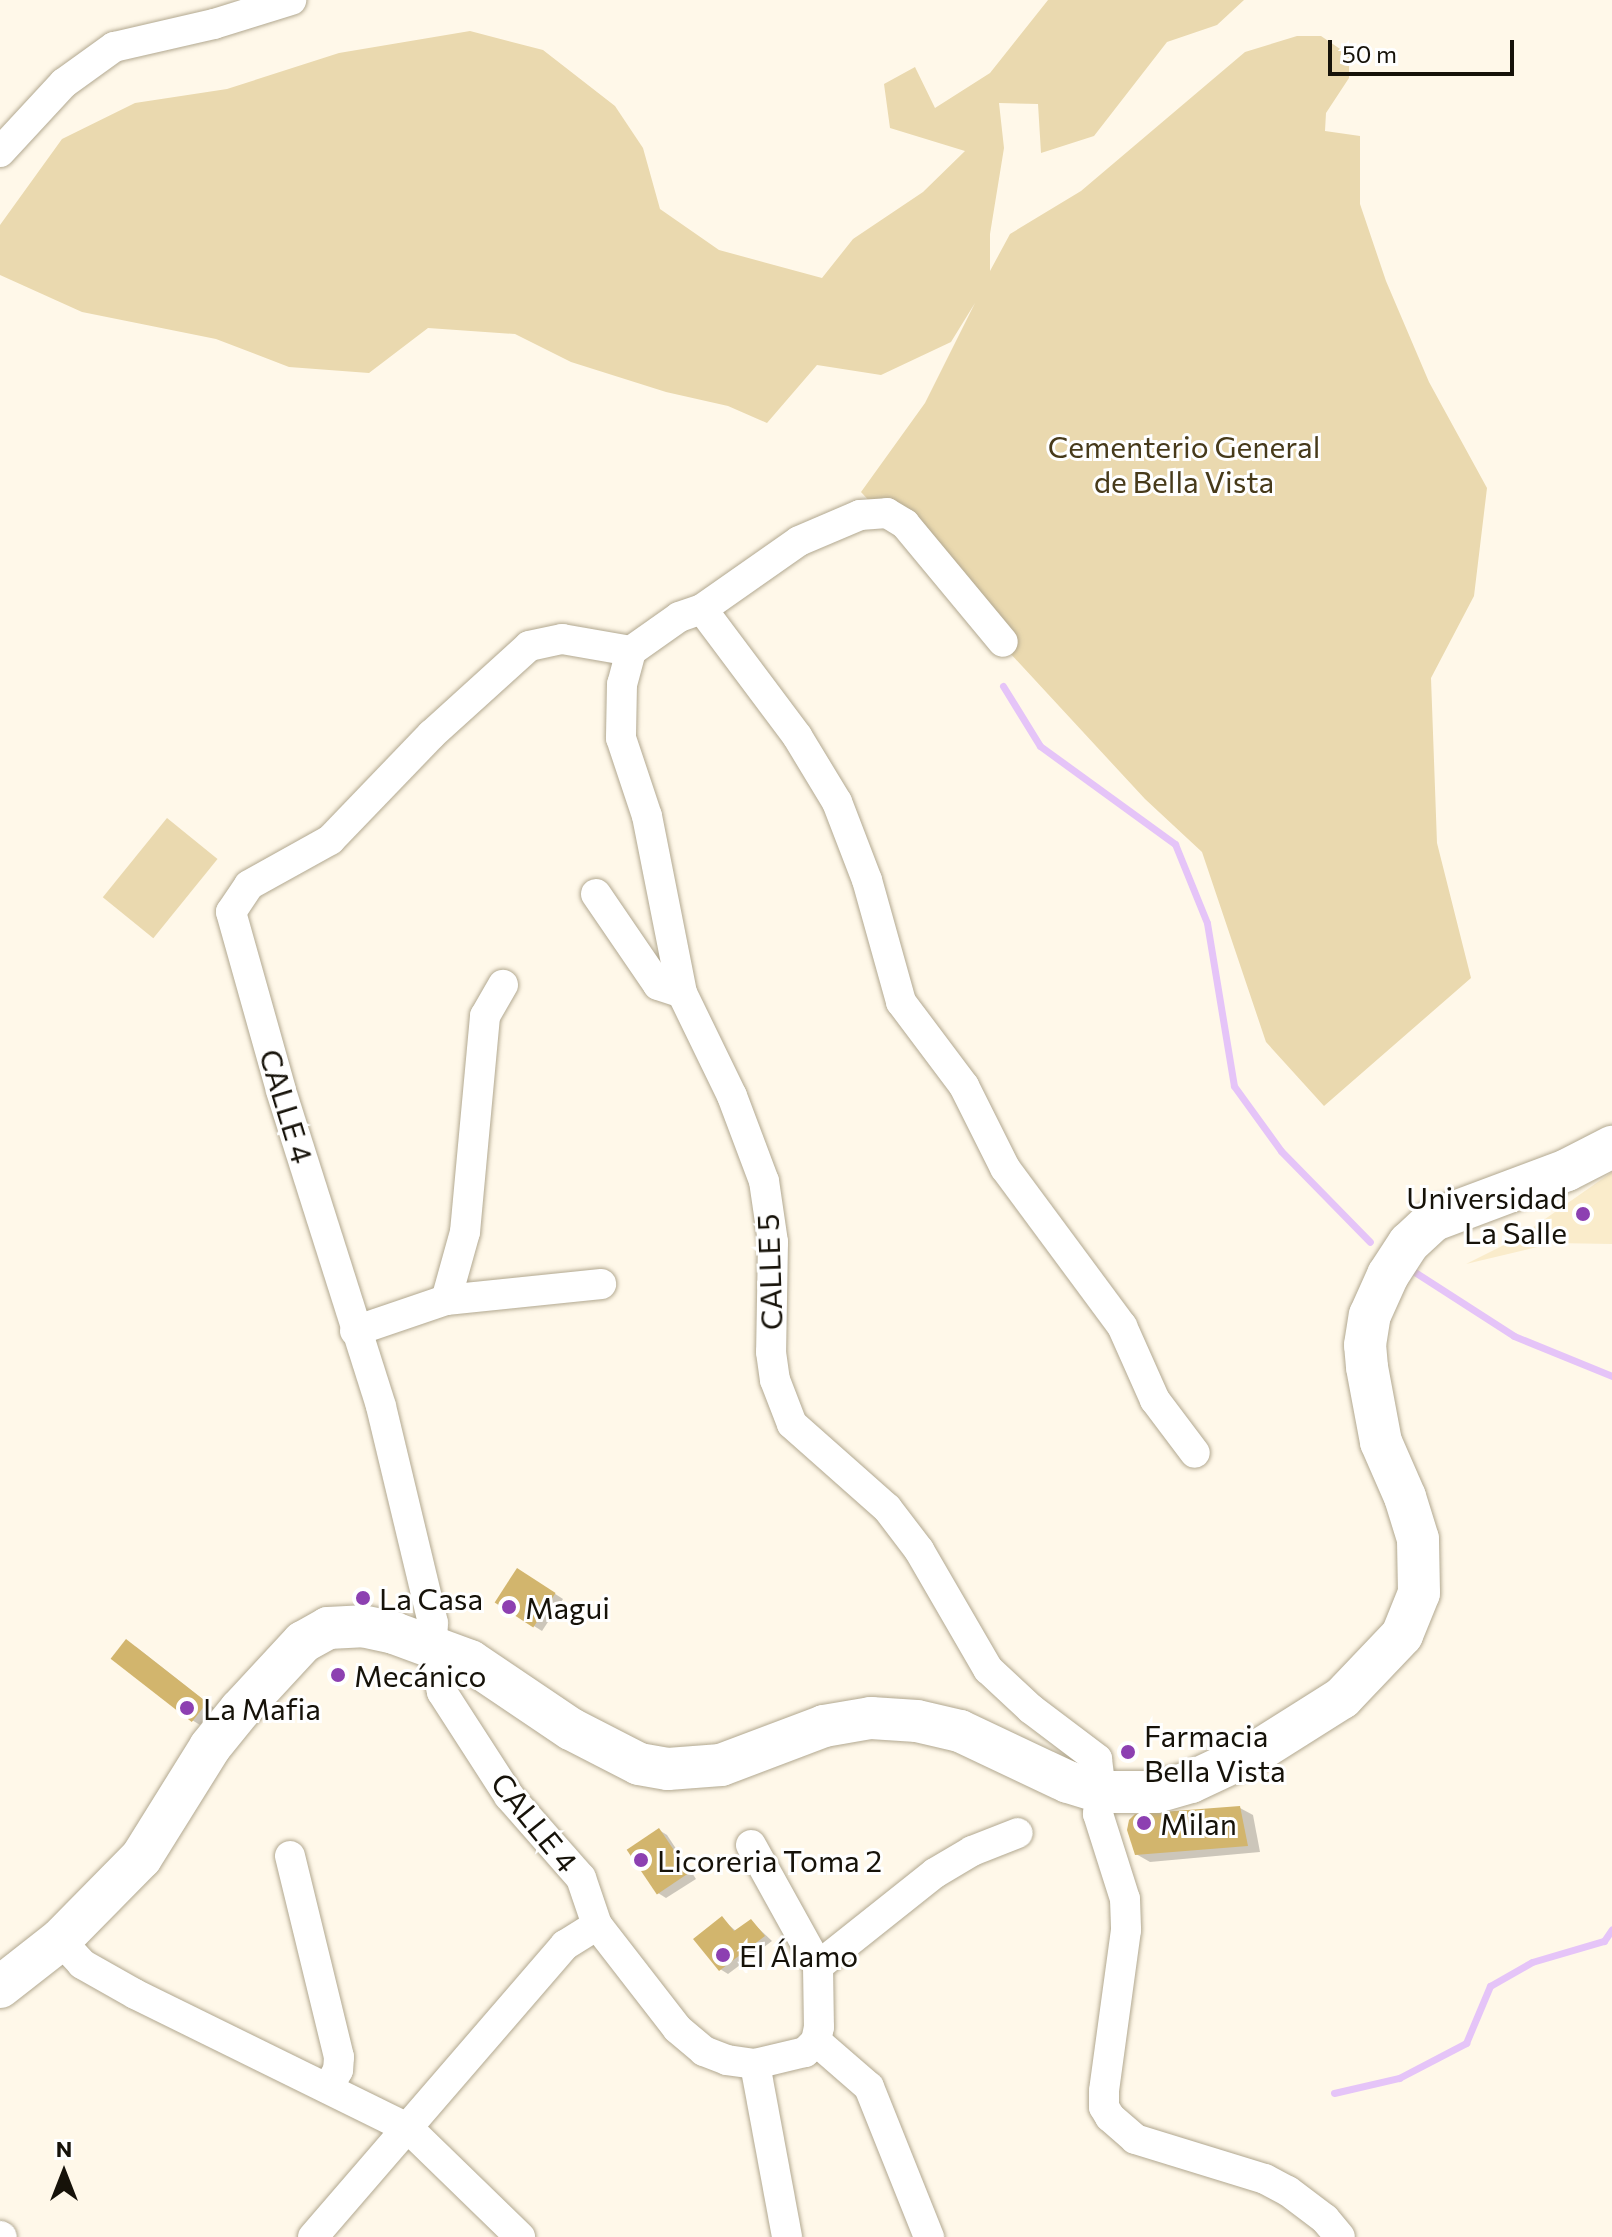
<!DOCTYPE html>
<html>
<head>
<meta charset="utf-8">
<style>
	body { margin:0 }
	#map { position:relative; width:1612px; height:2237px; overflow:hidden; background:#fff8e9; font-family:Commissioner,sans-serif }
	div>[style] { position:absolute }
	.built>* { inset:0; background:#faeccb }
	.green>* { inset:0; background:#ead9af; transform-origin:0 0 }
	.shadow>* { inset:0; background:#0003 }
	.stream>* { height:7px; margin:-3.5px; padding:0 3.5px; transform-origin:3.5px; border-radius:3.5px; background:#e5c4f8 }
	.building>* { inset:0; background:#d2b56d; transform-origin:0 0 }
	.roads { filter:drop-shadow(0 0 2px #b2a890) drop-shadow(0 0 2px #b2a890) }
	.street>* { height:30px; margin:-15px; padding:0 15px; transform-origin:15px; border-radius:15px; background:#fff }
	.secondary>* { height:42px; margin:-21px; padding:0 21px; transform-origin:21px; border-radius:21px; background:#fff }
	.dots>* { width:22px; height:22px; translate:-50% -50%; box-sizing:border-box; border:4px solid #fff; border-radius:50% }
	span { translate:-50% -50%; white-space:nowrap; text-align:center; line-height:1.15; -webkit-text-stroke:6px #fff; paint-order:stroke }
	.park-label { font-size:30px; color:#473a1a }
	.street-label { font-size:30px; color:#161209 }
	.poi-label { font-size:30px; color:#161209 }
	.right { translate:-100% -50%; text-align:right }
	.left { translate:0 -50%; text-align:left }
	.north { position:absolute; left:24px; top:2133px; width:80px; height:80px; -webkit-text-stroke:6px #fff; paint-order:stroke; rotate:0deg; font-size:22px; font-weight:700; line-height:32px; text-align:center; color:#161209 }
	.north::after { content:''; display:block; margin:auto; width:28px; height:36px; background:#161209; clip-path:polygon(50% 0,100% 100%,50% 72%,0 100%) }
	.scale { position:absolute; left:1328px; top:40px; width:186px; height:36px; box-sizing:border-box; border:4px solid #161209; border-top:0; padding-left:10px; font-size:24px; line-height:28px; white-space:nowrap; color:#161209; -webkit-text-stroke:6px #fff; paint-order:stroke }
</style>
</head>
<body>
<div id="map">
	<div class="built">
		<i style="clip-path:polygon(1612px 1172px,1612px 1244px,1554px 1243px,1466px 1264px,1518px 1238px)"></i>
	</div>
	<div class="green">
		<i style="clip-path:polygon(1048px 0,1244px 0,1217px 25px,1167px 42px,1094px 136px,1041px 153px,1038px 104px,999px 103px,1004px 148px,990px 234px,990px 271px,1010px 234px,1081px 191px,1245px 52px,1297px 36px,1321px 36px,1349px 55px,1349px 78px,1326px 113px,1325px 131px,1360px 136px,1360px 204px,1386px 281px,1429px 382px,1487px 488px,1474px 596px,1431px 678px,1437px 843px,1471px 978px,1324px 1106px,1266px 1042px,1202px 852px,1145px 799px,861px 492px,925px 403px,975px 303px,951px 342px,881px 375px,817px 365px,767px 423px,728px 406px,666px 392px,571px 362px,515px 334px,428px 328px,369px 373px,289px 367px,216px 339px,82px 312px,0 275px,0 225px,62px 139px,135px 103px,227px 89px,339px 53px,470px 31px,543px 50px,615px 106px,643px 148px,660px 209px,719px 250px,822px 278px,853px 239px,923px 192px,965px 151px,890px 128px,884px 84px,915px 67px,935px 108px,990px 73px)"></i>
		<i style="left:167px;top:818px;width:65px;height:102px;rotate:39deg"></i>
	</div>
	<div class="shadow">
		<i style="clip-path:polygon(526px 1575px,563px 1599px,542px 1631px,534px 1626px)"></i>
		<i style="clip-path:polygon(135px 1646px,214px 1708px,200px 1725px,192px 1720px)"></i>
		<i style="clip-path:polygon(1240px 1808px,1253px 1815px,1260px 1852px,1150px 1862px,1136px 1854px)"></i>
		<i style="clip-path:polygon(659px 1830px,667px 1835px,696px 1879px,666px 1898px,658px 1893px)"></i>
		<i style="clip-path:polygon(722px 1919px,737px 1932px,751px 1921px,772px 1941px,728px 1974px,720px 1969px)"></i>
	</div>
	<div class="stream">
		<i style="left:1003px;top:686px;width:70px;rotate:58.3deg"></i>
		<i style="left:1040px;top:746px;width:167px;rotate:36deg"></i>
		<i style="left:1175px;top:844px;width:85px;rotate:67.9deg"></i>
		<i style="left:1207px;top:923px;width:165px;rotate:80.6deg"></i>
		<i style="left:1234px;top:1086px;width:80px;rotate:54.1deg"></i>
		<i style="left:1281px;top:1151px;width:127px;rotate:45.6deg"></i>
		<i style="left:1407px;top:1267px;width:127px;rotate:32.8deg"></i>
		<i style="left:1514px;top:1336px;width:106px;rotate:22.2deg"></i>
		<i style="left:1334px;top:2093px;width:67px;rotate:-13deg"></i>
		<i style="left:1399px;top:2078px;width:76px;rotate:-27.6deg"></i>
		<i style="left:1466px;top:2043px;width:62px;rotate:-67.2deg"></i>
		<i style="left:1490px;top:1986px;width:48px;rotate:-29.7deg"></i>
		<i style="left:1532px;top:1962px;width:75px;rotate:-16.3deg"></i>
		<i style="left:1604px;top:1941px;width:14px;rotate:-56deg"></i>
	</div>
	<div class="building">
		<i style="left:517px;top:1568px;width:46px;height:41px;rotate:33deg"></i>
		<i style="left:126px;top:1639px;width:103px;height:25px;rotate:38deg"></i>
		<i style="clip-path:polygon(1240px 1806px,1248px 1846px,1135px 1855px,1127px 1830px,1129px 1820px,1135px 1814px)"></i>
		<i style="left:659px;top:1828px;width:54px;height:39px;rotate:56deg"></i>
		<i style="clip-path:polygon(722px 1916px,734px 1931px,751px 1919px,765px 1936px,719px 1971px,693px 1939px)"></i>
	</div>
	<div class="roads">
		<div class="street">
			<i style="left:0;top:152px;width:94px;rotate:-47.2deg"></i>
			<i style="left:64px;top:83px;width:62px;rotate:-35.8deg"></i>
			<i style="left:114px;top:47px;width:103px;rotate:-13deg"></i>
			<i style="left:214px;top:24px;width:81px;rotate:-17.3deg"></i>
			<i style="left:702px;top:609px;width:159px;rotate:53.2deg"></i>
			<i style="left:797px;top:736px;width:77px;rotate:58.8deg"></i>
			<i style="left:837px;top:802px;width:84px;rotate:69deg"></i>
			<i style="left:867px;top:880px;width:127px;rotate:74.4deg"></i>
			<i style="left:901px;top:1002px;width:105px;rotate:53.1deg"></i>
			<i style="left:964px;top:1086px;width:92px;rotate:63.4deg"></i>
			<i style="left:1005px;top:1168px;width:197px;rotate:53.5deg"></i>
			<i style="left:1122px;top:1326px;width:81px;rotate:66deg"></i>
			<i style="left:1155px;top:1400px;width:66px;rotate:53deg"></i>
			<i style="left:631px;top:651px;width:34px;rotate:105deg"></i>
			<i style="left:622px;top:684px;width:54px;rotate:91.1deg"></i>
			<i style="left:621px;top:738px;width:82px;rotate:71.6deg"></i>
			<i style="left:647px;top:816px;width:180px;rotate:78.8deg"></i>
			<i style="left:682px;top:993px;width:114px;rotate:64.1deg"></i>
			<i style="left:732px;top:1096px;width:91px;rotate:69.4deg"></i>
			<i style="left:764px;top:1181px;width:62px;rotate:81.6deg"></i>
			<i style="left:773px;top:1242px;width:110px;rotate:91deg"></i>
			<i style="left:771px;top:1352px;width:28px;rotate:82deg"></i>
			<i style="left:775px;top:1380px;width:47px;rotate:68.9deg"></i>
			<i style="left:792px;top:1424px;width:127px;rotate:41.5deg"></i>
			<i style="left:887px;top:1508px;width:53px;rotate:52.7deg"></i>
			<i style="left:919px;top:1550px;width:138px;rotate:59.9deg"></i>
			<i style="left:988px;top:1669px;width:59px;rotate:42.9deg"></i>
			<i style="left:1031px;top:1709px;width:83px;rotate:37.1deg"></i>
			<i style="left:1097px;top:1759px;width:33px;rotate:83deg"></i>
			<i style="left:1101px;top:1792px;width:22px;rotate:98deg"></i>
			<i style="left:1098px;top:1814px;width:89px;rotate:72.4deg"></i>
			<i style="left:1125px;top:1899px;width:31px;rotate:88deg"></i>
			<i style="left:1126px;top:1930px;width:162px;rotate:97.8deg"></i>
			<i style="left:1104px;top:2091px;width:16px;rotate:90deg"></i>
			<i style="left:1104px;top:2107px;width:12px;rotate:59deg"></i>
			<i style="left:1110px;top:2117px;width:33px;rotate:41deg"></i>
			<i style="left:1135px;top:2139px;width:136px;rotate:17.1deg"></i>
			<i style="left:1265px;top:2179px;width:26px;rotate:28deg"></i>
			<i style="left:1288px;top:2191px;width:46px;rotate:37.1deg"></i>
			<i style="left:1325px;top:2219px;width:23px;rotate:50deg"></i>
			<i style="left:596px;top:894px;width:110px;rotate:55.7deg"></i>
			<i style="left:658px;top:985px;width:25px;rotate:18deg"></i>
			<i style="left:446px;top:1300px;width:71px;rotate:-74.4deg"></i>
			<i style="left:465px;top:1232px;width:217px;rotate:-84.7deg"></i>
			<i style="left:485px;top:1016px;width:36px;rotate:-60deg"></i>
			<i style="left:355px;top:1331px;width:96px;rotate:-18.8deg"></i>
			<i style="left:446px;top:1300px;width:156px;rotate:-5.9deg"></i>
			<i style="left:751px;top:1845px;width:138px;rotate:61deg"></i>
			<i style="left:818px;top:1966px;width:61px;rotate:89.1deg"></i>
			<i style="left:819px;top:2027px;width:14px;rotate:102deg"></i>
			<i style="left:816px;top:2041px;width:16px;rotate:135deg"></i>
			<i style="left:805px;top:2052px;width:51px;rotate:166.5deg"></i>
			<i style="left:755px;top:2064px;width:28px;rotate:-172deg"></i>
			<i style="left:727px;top:2060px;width:25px;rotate:-159deg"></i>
			<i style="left:704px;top:2051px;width:35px;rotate:-140deg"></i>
			<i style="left:677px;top:2028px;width:130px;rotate:-127.8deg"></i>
			<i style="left:597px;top:1925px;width:50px;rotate:-108.8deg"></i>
			<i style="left:581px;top:1878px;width:109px;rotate:-131.3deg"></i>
			<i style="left:509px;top:1796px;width:124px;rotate:-122.8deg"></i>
			<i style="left:442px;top:1692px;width:46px;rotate:-102.5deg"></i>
			<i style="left:432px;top:1647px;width:24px;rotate:-88deg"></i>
			<i style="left:433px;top:1623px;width:223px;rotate:-103.5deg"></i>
			<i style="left:381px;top:1406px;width:331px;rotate:-107.6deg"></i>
			<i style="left:281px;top:1090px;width:185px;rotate:-105.7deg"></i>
			<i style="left:231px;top:912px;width:32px;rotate:-56deg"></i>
			<i style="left:249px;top:885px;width:93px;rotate:-29.1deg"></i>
			<i style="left:330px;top:840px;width:146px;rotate:-46.1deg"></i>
			<i style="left:431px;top:735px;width:132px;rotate:-42.2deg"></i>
			<i style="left:529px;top:646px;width:34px;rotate:-12deg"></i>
			<i style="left:562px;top:639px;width:70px;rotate:9.9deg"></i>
			<i style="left:631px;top:651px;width:59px;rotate:-35.3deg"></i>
			<i style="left:679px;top:617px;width:24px;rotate:-19deg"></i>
			<i style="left:702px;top:609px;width:118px;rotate:-35deg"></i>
			<i style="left:799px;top:541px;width:66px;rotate:-23.1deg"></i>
			<i style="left:860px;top:515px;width:27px;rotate:-4deg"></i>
			<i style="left:887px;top:513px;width:21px;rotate:31deg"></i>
			<i style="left:905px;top:524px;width:153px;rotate:50.3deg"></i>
			<i style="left:290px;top:1856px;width:207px;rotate:76.3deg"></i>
			<i style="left:339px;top:2057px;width:13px;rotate:94deg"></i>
			<i style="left:338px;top:2070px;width:21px;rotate:119deg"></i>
			<i style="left:60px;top:1940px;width:33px;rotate:47deg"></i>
			<i style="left:82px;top:1964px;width:61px;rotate:29.5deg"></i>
			<i style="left:135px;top:1994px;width:305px;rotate:26.2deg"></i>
			<i style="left:409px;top:2129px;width:155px;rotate:44.2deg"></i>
			<i style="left:818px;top:1966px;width:149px;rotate:-38.5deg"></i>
			<i style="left:935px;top:1873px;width:43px;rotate:-30.7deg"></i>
			<i style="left:972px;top:1851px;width:49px;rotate:-21.4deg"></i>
			<i style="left:816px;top:2041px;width:70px;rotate:41deg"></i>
			<i style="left:869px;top:2087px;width:162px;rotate:68.2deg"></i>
			<i style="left:755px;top:2064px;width:176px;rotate:79.5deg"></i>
			<i style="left:0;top:2236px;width:2px;rotate:27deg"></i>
			<i style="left:313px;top:2237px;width:386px;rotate:-49.2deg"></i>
			<i style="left:565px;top:1945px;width:38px;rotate:-32deg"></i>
		</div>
		<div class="secondary">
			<i style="left:0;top:1987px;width:76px;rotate:-38.1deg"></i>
			<i style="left:60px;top:1940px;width:115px;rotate:-45.4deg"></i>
			<i style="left:141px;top:1858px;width:131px;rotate:-58.1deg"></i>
			<i style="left:210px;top:1747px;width:48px;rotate:-51deg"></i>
			<i style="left:240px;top:1710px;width:93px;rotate:-47.2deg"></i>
			<i style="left:303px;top:1642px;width:29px;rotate:-29deg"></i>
			<i style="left:328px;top:1628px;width:34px;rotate:-3deg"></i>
			<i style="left:362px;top:1626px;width:33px;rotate:12deg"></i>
			<i style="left:394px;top:1633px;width:81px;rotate:20.2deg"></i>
			<i style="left:470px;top:1661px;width:122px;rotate:34deg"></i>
			<i style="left:571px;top:1729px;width:76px;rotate:27.2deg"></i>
			<i style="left:639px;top:1764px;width:29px;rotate:10deg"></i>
			<i style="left:668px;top:1769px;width:53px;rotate:-4.3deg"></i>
			<i style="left:721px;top:1765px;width:110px;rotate:-20.7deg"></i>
			<i style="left:824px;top:1726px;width:48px;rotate:-9.7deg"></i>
			<i style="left:871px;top:1718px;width:46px;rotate:3.7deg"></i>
			<i style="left:917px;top:1721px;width:44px;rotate:13.1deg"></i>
			<i style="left:960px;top:1731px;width:119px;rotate:25.3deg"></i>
			<i style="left:1068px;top:1782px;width:34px;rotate:17deg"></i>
			<i style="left:1101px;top:1792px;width:55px"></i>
			<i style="left:1156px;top:1792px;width:36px;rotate:-16deg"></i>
			<i style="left:1191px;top:1782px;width:77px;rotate:-25.2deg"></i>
			<i style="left:1261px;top:1749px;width:96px;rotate:-32.2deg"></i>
			<i style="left:1342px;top:1698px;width:87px;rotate:-46.4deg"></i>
			<i style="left:1402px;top:1635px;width:45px;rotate:-68deg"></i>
			<i style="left:1419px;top:1593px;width:54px;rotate:-91.1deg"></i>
			<i style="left:1418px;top:1539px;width:44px;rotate:-107.2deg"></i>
			<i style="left:1405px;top:1497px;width:60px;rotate:-113.6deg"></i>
			<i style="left:1381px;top:1442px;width:76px;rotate:-100.6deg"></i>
			<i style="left:1367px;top:1367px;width:22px;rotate:-95deg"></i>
			<i style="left:1365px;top:1345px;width:30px;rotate:-81deg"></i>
			<i style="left:1370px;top:1315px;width:44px;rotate:-65.8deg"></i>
			<i style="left:1388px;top:1275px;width:38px;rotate:-57deg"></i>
			<i style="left:1409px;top:1243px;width:34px;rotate:-43deg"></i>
			<i style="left:1434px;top:1220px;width:142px;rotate:-20.6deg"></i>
			<i style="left:1567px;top:1170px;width:51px;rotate:-27.1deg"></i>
		</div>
	</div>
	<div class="dots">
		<i style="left:1583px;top:1214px;background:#8d40b1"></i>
		<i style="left:363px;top:1598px;background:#8d40b1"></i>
		<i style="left:509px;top:1607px;background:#8d40b1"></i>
		<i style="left:338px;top:1675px;background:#8d40b1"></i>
		<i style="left:187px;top:1708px;background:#8d40b1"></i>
		<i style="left:1128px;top:1752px;background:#8d40b1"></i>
		<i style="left:1144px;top:1823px;background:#8d40b1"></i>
		<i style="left:641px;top:1860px;background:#8d40b1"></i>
		<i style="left:723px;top:1955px;background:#8d40b1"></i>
	</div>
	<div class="park-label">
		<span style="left:1184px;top:463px">Cementerio General<br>de Bella Vista</span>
	</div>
	<div class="street-label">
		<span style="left:287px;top:1106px;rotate:73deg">CALLE 4</span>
		<span style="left:769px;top:1272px;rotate:-92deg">CALLE 5</span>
		<span style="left:535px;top:1822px;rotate:51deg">CALLE 4</span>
	</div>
	<div class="poi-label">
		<span class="right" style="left:1567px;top:1214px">Universidad<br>La Salle</span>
		<span class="left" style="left:379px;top:1598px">La Casa</span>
		<span class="left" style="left:525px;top:1607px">Magui</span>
		<span class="left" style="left:354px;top:1675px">Mecánico</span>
		<span class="left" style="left:203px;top:1708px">La Mafia</span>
		<span class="left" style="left:1144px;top:1752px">Farmacia<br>Bella Vista</span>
		<span class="left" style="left:1160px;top:1823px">Milan</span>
		<span class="left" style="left:657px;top:1860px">Licoreria Toma 2</span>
		<span class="left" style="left:739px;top:1955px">El Álamo</span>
	</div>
	<div class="north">N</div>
	<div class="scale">50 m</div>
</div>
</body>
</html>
